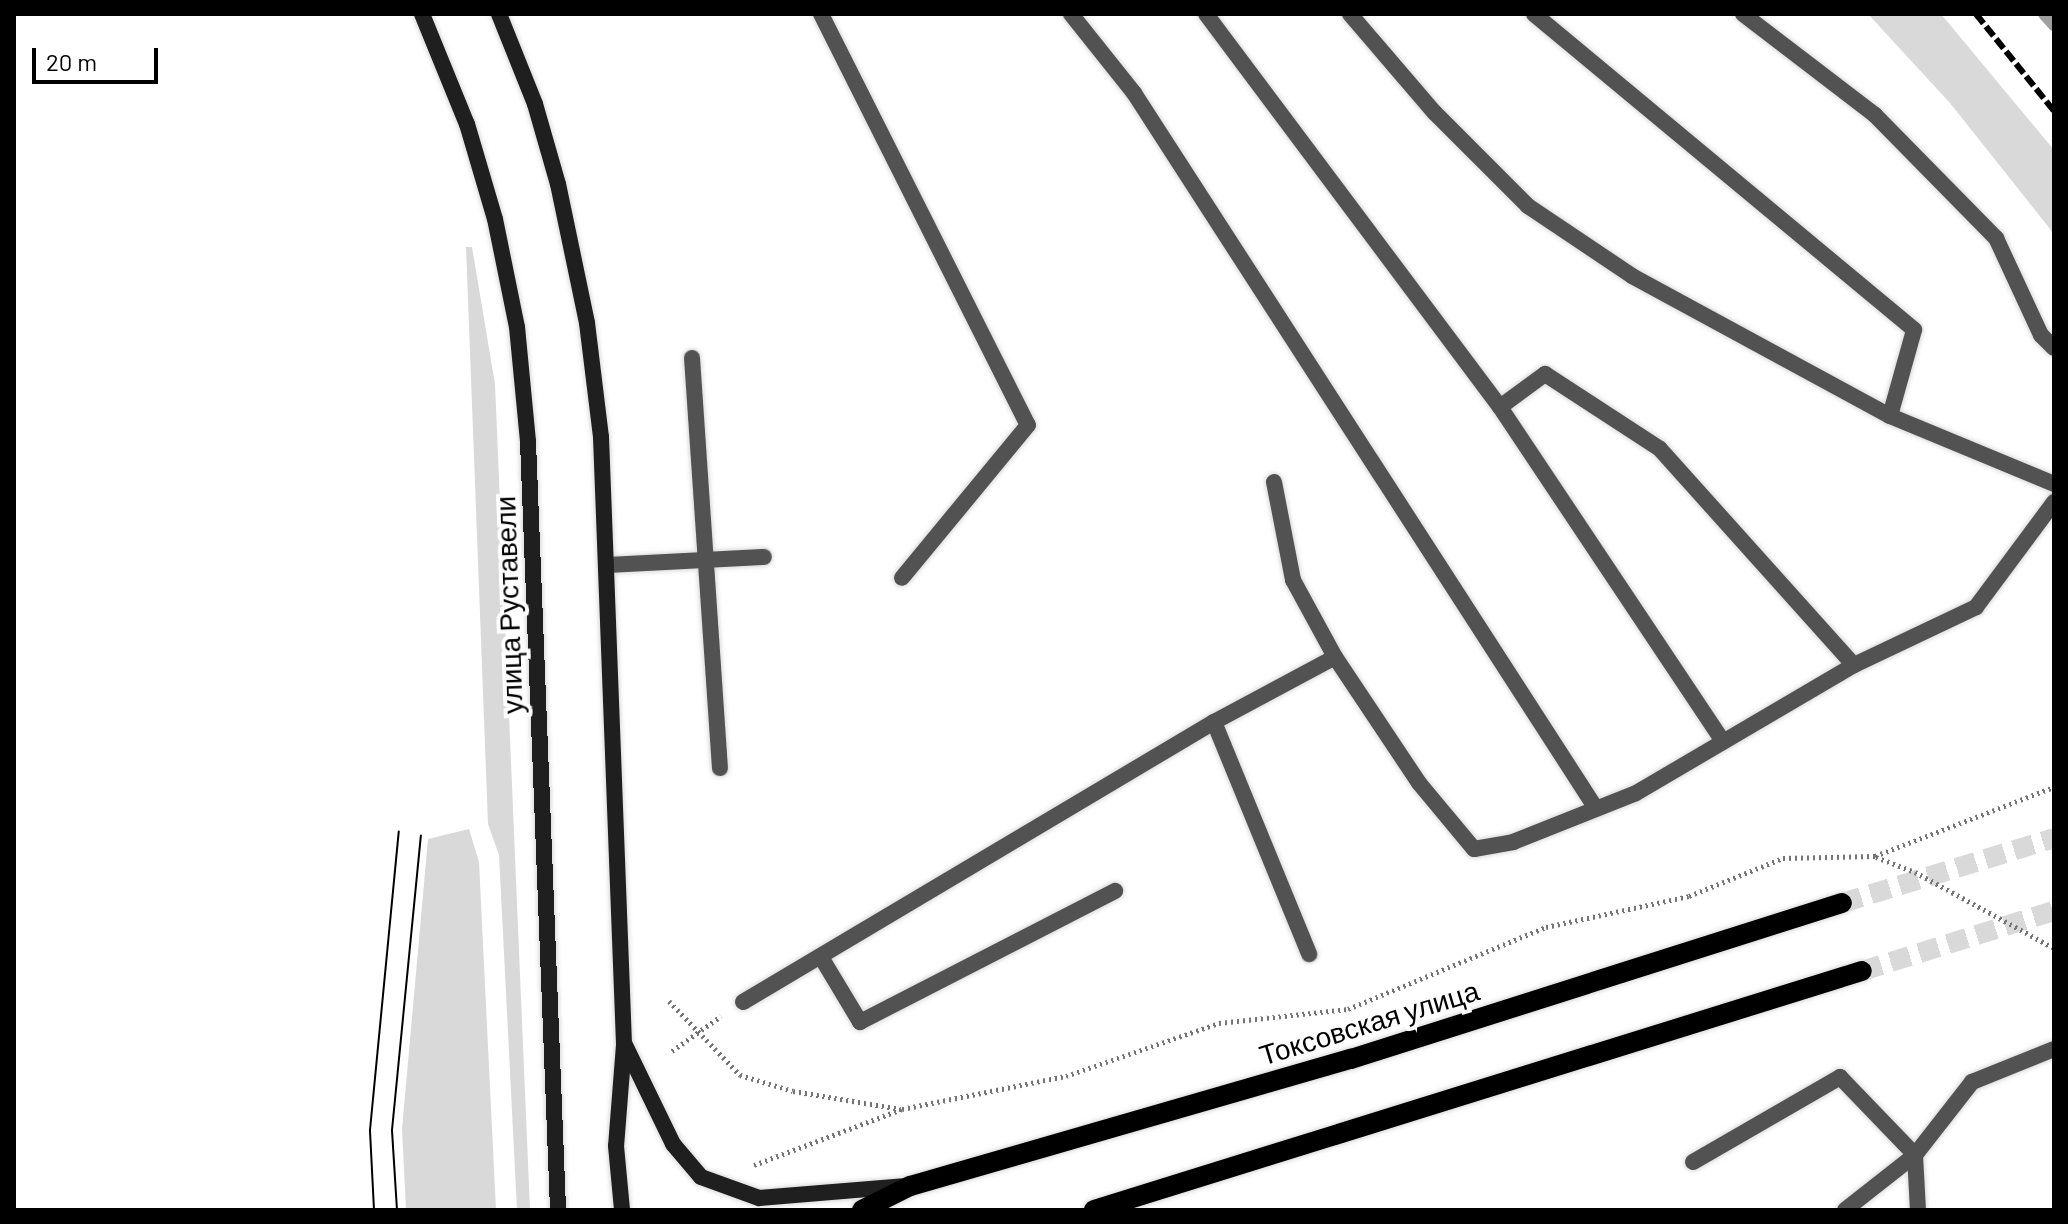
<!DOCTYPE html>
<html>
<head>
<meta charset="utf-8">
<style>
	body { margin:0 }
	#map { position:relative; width:2068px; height:1224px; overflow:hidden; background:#fff; font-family:Barlow,sans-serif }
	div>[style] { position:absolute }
	.green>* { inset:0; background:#d9d9d9 }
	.stream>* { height:12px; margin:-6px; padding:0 6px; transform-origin:6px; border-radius:6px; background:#a0a0a0 }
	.primary-tunnel>* { height:20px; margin-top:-10px; transform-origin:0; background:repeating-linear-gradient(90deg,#d9d9d9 0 20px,transparent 0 30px) }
	.path>* { height:5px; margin-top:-2.5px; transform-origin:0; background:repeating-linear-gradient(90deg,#747474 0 2px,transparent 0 6px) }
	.roads { filter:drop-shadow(0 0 2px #dbdbdb) drop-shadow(0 0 2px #dbdbdb) }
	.lane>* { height:16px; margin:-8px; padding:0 8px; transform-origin:8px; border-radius:8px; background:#525252 }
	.secondary>* { height:16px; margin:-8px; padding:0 8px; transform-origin:8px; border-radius:8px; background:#1f1f1f }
	.primary>* { height:20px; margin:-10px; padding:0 10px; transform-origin:10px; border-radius:10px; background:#000 }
	.tram>* { height:2px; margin:-1px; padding:0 1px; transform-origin:1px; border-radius:1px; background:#000 }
	.rail>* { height:6px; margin-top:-3px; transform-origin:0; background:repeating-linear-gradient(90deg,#000 0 12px,transparent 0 16px) }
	span { translate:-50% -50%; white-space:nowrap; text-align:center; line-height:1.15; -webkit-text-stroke:8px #fff; paint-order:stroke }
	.street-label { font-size:28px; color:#000 }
	.frame { position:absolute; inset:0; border:16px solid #000; pointer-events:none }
	.scale { position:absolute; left:32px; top:48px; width:126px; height:36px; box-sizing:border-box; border:4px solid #000; border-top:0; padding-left:10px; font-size:24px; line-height:28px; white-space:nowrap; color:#000; -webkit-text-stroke:6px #fff; paint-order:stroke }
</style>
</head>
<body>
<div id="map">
	<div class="green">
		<i style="clip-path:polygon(1868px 14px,1941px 14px,2054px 150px,2054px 234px,1950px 103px)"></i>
		<i style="clip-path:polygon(466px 247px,472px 247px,495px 384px,530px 1210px,517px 1210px,499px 855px,488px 824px)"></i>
		<i style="clip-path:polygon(469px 829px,479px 862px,496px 1210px,406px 1210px,402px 1129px,428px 839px)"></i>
	</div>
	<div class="stream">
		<i style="left:2044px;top:14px;width:15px;rotate:48deg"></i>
	</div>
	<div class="primary-tunnel">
		<i style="left:1842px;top:903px;width:222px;rotate:-17deg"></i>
		<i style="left:1862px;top:971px;width:201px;rotate:-17.4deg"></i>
	</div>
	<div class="path">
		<i style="left:1876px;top:857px;width:42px;rotate:21deg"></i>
		<i style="left:1915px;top:872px;width:158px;rotate:28.7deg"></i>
		<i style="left:669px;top:1001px;width:103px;rotate:46.2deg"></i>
		<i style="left:740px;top:1075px;width:55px;rotate:16.8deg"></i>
		<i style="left:793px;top:1091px;width:109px;rotate:9.5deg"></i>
		<i style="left:672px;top:1051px;width:60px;rotate:-35.5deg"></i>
		<i style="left:754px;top:1165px;width:158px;rotate:-20.7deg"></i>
		<i style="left:902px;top:1109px;width:167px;rotate:-11.4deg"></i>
		<i style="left:1066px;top:1076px;width:162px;rotate:-19.1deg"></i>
		<i style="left:1219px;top:1023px;width:130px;rotate:-6.2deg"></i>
		<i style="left:1348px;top:1009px;width:214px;rotate:-22.5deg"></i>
		<i style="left:1546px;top:927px;width:146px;rotate:-12.2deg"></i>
		<i style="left:1689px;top:896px;width:101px;rotate:-22deg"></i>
		<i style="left:1783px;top:858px;width:92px;rotate:-1.2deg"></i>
		<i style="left:1875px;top:856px;width:192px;rotate:-21.1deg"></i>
	</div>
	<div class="roads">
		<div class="lane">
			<i style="left:821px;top:14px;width:460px;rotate:63.3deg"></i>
			<i style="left:1028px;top:425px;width:198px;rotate:129.5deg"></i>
			<i style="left:1071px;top:14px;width:101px;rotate:51.4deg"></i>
			<i style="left:1134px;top:93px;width:850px;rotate:57.15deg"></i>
			<i style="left:1206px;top:14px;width:491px;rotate:53.2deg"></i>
			<i style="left:1500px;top:407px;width:402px;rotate:56.3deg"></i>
			<i style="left:1350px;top:14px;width:130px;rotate:49.4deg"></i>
			<i style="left:1435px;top:113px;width:132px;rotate:45deg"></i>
			<i style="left:1528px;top:206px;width:125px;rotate:33.9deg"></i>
			<i style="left:1632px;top:276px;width:294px;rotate:28.5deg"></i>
			<i style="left:1890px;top:416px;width:178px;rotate:22.5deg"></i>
			<i style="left:1534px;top:14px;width:494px;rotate:39.7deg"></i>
			<i style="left:1914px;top:330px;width:89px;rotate:105.6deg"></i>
			<i style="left:1743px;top:14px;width:166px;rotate:37.4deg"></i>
			<i style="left:1875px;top:115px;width:173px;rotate:45.5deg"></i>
			<i style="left:1996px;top:238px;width:107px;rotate:65.1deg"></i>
			<i style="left:2041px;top:335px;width:18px;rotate:45deg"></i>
			<i style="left:692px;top:358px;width:411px;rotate:86.1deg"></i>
			<i style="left:1500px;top:407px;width:56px;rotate:-36.3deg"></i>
			<i style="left:1545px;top:374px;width:137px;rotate:33.1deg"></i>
			<i style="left:1660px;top:449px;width:290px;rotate:48.1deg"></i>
			<i style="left:1274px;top:482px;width:100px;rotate:79deg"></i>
			<i style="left:1293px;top:580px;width:88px;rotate:61.4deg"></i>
			<i style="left:606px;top:565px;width:158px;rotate:-2.9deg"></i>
			<i style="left:1214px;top:722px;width:251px;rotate:67.7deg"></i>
			<i style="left:821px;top:957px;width:76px;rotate:59deg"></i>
			<i style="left:860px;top:1022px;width:287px;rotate:-27.2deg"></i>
			<i style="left:743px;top:1002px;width:548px;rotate:-30.73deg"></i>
			<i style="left:1214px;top:722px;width:137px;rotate:-28.2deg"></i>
			<i style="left:1335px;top:657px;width:151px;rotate:56.3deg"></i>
			<i style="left:1419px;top:783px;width:86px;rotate:50.2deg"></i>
			<i style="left:1474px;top:849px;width:40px;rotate:-10deg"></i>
			<i style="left:1513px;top:842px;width:132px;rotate:-21.7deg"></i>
			<i style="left:1636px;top:793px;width:253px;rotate:-30.4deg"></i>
			<i style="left:1854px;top:665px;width:135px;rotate:-25.4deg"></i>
			<i style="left:1976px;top:607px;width:131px;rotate:-53.4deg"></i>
			<i style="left:1693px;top:1162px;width:170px;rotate:-30deg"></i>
			<i style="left:1840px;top:1077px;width:108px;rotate:46.1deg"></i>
			<i style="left:1915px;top:1155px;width:55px;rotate:86.9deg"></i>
			<i style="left:1845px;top:1210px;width:89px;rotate:-38.2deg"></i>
			<i style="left:1915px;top:1155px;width:93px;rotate:-52deg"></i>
			<i style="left:1972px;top:1082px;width:88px;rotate:-21.9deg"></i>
		</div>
		<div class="secondary">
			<i style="left:422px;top:14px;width:119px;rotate:67.8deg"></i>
			<i style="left:467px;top:124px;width:99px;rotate:73.6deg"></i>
			<i style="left:495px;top:219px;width:110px;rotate:78.5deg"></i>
			<i style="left:517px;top:327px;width:116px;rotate:84.5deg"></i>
			<i style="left:528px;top:442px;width:769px;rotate:87.76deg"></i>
			<i style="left:499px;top:14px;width:97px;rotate:68.2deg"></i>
			<i style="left:535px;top:104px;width:83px;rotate:74deg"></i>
			<i style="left:558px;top:184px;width:142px;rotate:78.2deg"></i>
			<i style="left:587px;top:323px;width:115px;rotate:83deg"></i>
			<i style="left:601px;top:437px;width:608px;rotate:87.83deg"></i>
			<i style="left:624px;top:1045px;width:101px;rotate:94.5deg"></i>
			<i style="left:616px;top:1146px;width:64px;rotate:84.6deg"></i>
			<i style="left:625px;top:1045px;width:110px;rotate:64.1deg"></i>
			<i style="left:673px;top:1144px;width:43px;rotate:49.7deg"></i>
			<i style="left:701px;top:1177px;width:62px;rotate:19.9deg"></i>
			<i style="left:759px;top:1198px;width:145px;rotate:-4.7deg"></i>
		</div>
		<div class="primary">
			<i style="left:862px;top:1210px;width:54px;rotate:-26.6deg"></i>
			<i style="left:910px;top:1186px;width:459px;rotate:-16.1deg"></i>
			<i style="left:1351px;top:1059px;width:515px;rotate:-17.63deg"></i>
			<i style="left:1094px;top:1210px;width:804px;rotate:-17.29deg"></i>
		</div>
	</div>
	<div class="tram">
		<i style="left:374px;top:1210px;width:80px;rotate:-92.9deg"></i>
		<i style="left:370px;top:1130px;width:300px;rotate:-84.5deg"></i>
		<i style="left:397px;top:1210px;width:80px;rotate:-93.6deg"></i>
		<i style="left:392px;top:1130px;width:296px;rotate:-84.4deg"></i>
	</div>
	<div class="rail">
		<i style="left:1976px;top:14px;width:124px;rotate:51.2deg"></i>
	</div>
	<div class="street-label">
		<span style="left:508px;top:605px;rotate:-92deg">улица Руставели</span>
		<span style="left:1369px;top:1022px;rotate:-17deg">Токсовская улица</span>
	</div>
	<div class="frame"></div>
	<div class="scale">20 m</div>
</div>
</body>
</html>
